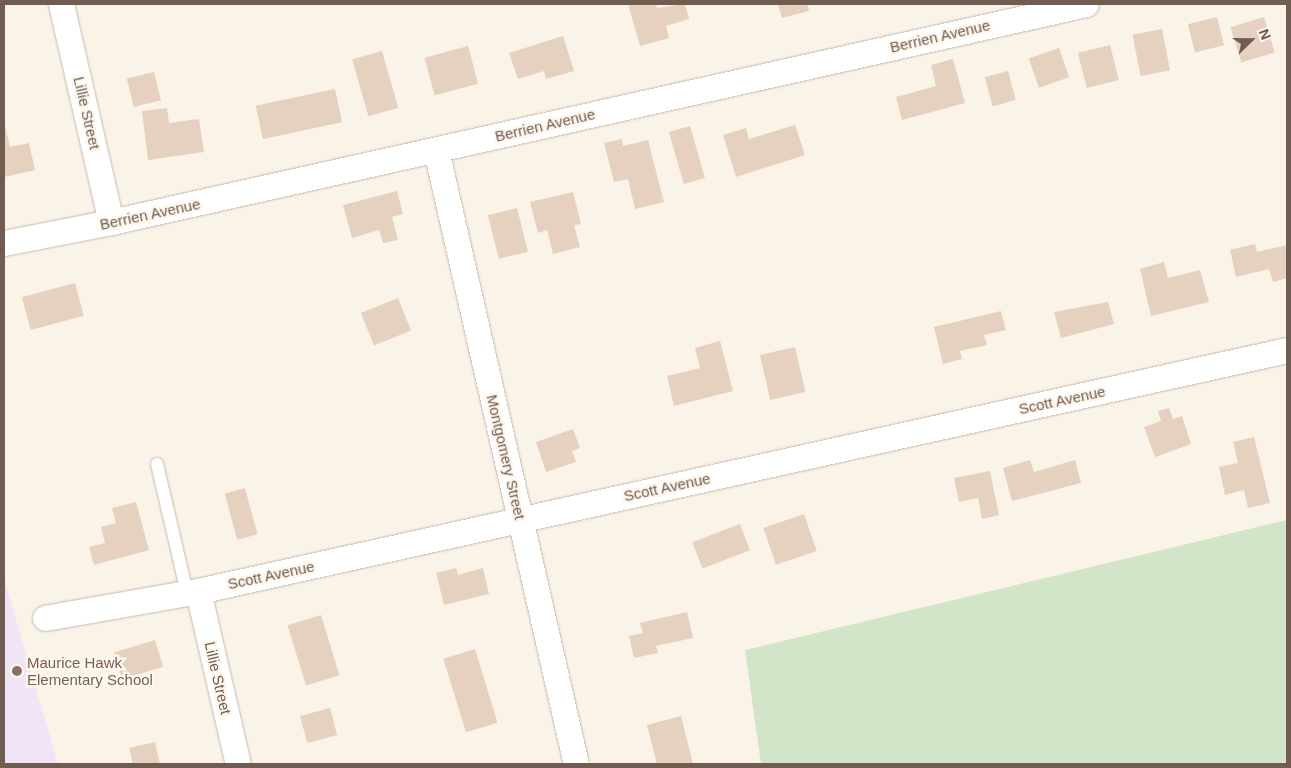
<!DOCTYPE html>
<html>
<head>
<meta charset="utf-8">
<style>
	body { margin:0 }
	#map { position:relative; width:1291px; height:768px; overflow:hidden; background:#faf3e8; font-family:Arial,sans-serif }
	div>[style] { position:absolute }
	.education>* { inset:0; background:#f0e5f6 }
	.green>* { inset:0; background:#d3e5c8 }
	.building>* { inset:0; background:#e6d0bf; transform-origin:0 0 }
	.roads { filter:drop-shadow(0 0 1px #c7baae) drop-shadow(0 0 1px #c7baae) }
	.lane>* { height:12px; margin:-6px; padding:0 6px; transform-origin:6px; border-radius:6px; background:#fff }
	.street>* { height:25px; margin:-12.5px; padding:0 12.5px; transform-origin:12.5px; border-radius:12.5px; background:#fff }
	.dots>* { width:14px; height:14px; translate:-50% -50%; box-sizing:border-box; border:2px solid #fdf7ee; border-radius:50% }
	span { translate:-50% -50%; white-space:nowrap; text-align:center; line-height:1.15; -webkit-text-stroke:5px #fdf7ee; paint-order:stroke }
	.street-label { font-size:15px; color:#705c50 }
	.education-label { font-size:15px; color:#785e54 }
	.left { translate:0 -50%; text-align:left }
	.frame { position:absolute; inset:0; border:5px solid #705c50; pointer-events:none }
	.north { position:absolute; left:1226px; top:15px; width:50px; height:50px; -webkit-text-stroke:4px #fdf7ee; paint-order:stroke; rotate:68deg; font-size:14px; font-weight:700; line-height:20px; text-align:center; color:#705c50 }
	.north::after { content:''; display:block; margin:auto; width:18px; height:22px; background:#705c50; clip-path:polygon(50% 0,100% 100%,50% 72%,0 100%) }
</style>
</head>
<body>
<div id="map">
	<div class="education">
		<i style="clip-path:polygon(4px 578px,58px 764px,4px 764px)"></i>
	</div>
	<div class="green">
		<i style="clip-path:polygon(1287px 520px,1287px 764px,761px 764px,745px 650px)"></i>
	</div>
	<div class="building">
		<i style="clip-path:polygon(628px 4px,656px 4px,657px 8px,685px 4px,689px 19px,666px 26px,669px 38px,640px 46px)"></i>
		<i style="clip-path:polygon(778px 4px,807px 4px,809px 11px,782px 18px)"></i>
		<i style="left:1217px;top:17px;width:29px;height:30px;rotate:76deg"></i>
		<i style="left:1264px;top:17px;width:37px;height:35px;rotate:73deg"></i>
		<i style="left:1162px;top:29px;width:42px;height:30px;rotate:79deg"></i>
		<i style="clip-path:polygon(563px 36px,574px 71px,546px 79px,544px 71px,518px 79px,509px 53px)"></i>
		<i style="left:1110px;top:45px;width:36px;height:33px;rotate:76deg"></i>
		<i style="left:468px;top:46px;width:39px;height:45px;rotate:75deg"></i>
		<i style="left:1059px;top:48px;width:31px;height:32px;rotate:71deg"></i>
		<i style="left:382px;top:51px;width:59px;height:31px;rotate:74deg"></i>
		<i style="clip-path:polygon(953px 59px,965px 103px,902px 120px,896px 97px,936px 86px,931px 65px)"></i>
		<i style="left:1008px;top:71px;width:30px;height:24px;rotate:75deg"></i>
		<i style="left:154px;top:72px;width:29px;height:28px;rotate:76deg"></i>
		<i style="left:335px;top:89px;width:34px;height:81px;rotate:78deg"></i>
		<i style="clip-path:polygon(167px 108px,169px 123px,199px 119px,204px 152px,148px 160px,142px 111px)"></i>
		<i style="clip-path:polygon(4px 122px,10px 147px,29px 143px,35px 170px,4px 177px)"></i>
		<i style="clip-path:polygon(795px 125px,805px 155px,736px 177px,723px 135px,746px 128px,749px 139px)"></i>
		<i style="left:690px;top:126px;width:54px;height:22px;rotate:74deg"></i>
		<i style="clip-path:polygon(622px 139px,623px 146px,648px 140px,664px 202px,635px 209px,628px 179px,614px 182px,604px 143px)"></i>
		<i style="clip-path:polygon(397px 191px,403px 214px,392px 217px,398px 240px,383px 243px,379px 230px,352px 238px,343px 205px)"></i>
		<i style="clip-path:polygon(573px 192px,581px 224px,574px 225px,580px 247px,553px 254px,547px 230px,538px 233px,530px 202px)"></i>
		<i style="left:517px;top:208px;width:45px;height:30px;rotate:76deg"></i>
		<i style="clip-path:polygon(1255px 244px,1257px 252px,1287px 245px,1287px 278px,1273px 282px,1269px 269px,1236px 277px,1230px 250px)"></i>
		<i style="clip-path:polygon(1164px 262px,1168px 278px,1200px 270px,1209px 302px,1151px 316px,1140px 269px)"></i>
		<i style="left:75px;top:283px;width:34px;height:55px;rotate:75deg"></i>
		<i style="left:398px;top:298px;width:35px;height:40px;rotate:68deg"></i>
		<i style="clip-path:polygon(1108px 302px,1114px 324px,1061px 338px,1054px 312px)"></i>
		<i style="clip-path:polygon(1001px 311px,1006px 330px,984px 335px,987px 345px,960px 351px,962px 359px,943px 364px,934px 327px)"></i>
		<i style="clip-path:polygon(720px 341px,733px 391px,674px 406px,667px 376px,700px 368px,695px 348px)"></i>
		<i style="left:795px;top:347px;width:46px;height:36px;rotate:77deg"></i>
		<i style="clip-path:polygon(1169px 408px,1173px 419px,1182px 416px,1191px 444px,1155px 457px,1144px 427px,1161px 421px,1158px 411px)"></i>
		<i style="clip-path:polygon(573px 429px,580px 448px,572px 451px,576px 462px,546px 472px,536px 442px)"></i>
		<i style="clip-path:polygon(1254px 437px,1270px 503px,1248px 508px,1244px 490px,1225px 495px,1219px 467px,1238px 463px,1233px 442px)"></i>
		<i style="clip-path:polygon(1030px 460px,1034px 472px,1075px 460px,1081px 483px,1012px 501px,1003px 468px)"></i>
		<i style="clip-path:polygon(990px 471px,999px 515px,982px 519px,978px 498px,959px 502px,954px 478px)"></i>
		<i style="left:245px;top:488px;width:48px;height:21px;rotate:75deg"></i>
		<i style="clip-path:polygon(136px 502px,149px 550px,94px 565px,89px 547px,105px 543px,101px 527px,116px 523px,112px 508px)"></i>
		<i style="left:804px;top:514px;width:39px;height:43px;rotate:71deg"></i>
		<i style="left:740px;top:524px;width:28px;height:51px;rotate:69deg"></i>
		<i style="clip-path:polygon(456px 568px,458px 575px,483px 568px,489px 594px,444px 605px,436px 573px)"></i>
		<i style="clip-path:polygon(687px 612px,693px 638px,656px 646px,658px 653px,634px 658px,629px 636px,643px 633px,640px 623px)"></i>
		<i style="left:321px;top:615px;width:63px;height:35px;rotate:73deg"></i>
		<i style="left:155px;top:640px;width:28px;height:43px;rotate:73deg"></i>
		<i style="left:475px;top:649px;width:77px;height:33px;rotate:73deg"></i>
		<i style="left:330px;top:708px;width:28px;height:31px;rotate:75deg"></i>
		<i style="clip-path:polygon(681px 716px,693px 764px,657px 764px,647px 725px)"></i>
		<i style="clip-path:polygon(155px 742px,160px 764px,133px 764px,129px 748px)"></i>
	</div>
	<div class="roads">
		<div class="lane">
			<i style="left:157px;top:464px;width:132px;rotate:76.9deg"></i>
		</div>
		<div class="street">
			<i style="left:61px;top:4px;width:224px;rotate:77.1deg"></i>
			<i style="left:436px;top:150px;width:630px;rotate:77.16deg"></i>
			<i style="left:4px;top:243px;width:109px;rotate:-11.1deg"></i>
			<i style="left:111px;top:222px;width:999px;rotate:-12.6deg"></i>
			<i style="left:198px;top:591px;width:178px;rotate:77deg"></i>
			<i style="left:45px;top:618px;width:155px;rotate:-10deg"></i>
			<i style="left:198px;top:591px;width:1115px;rotate:-12.48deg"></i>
		</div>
	</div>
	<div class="dots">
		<i style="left:17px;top:671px;background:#8d6e63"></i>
	</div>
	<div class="street-label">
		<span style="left:940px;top:36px;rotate:-13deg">Berrien Avenue</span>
		<span style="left:87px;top:113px;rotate:77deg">Lillie Street</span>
		<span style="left:545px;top:125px;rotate:-13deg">Berrien Avenue</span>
		<span style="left:150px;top:214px;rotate:-12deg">Berrien Avenue</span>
		<span style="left:1062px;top:400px;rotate:-12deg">Scott Avenue</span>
		<span style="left:506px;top:457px;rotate:77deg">Montgomery Street</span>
		<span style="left:667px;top:487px;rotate:-12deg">Scott Avenue</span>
		<span style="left:271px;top:575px;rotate:-12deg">Scott Avenue</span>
		<span style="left:218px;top:678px;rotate:77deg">Lillie Street</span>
	</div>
	<div class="education-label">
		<span class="left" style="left:27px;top:671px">Maurice Hawk<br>Elementary School</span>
	</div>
	<div class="frame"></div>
	<div class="north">N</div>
</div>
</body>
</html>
